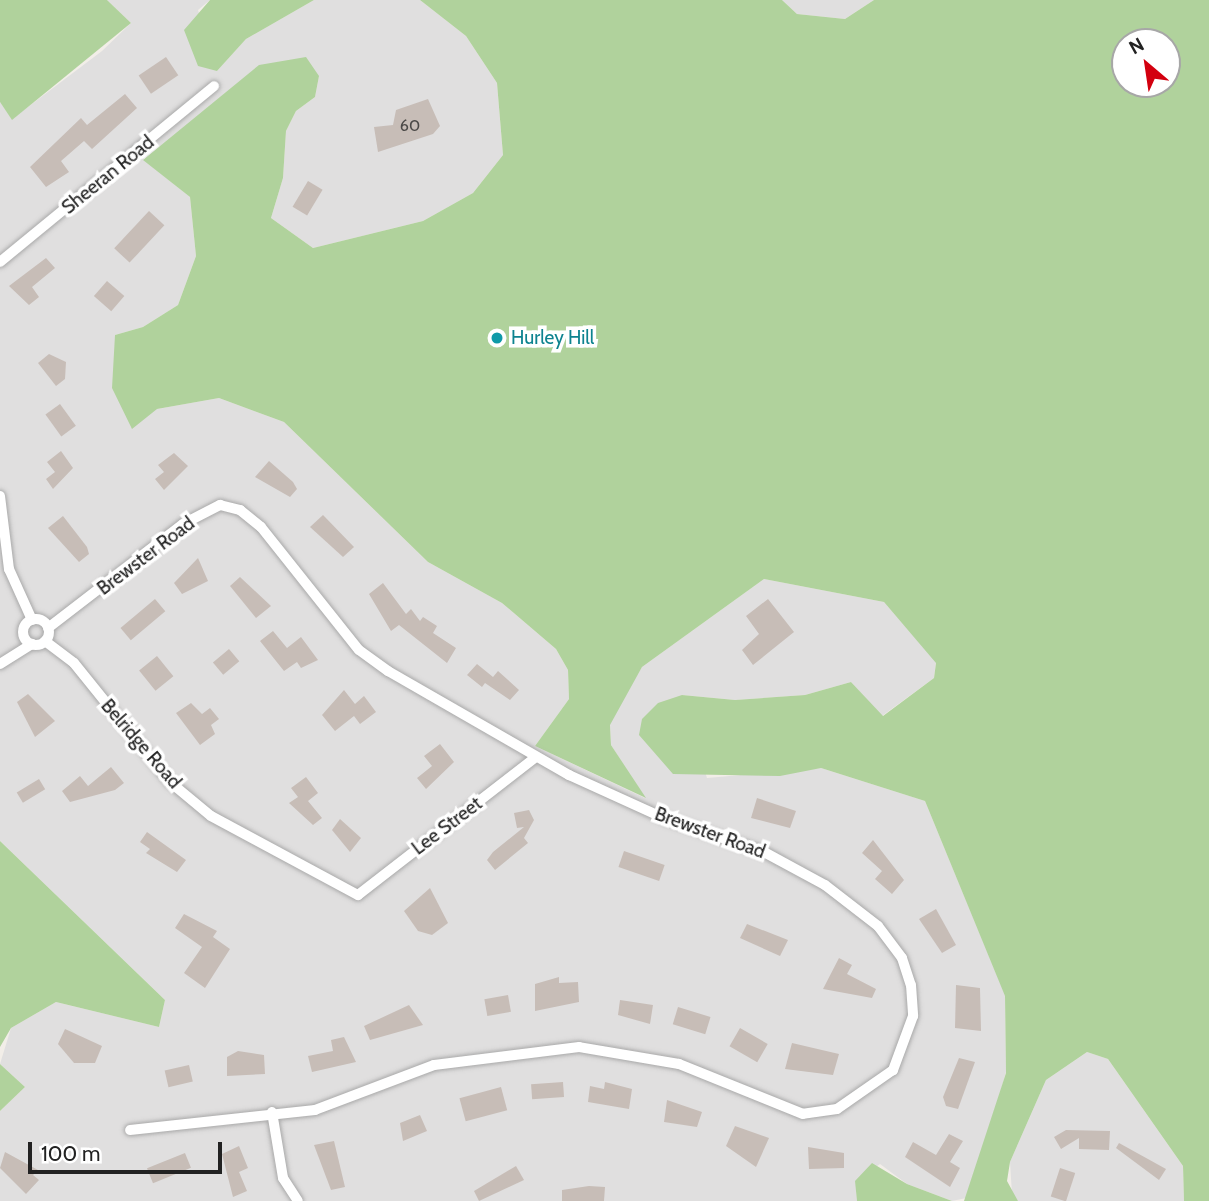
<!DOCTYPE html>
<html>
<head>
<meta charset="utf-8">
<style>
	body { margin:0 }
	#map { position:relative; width:1209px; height:1201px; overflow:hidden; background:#f2eee8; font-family:Cabin,sans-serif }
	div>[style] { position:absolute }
	.residential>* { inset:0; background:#e0dfdf }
	.forest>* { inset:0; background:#b0d29c }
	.building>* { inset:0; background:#c7bdb7; transform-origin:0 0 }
	.roads { filter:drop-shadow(0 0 2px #a9a9a9) drop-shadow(0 0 2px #a9a9a9) }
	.street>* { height:10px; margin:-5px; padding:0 5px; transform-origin:5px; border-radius:5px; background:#fff }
	.street>.ring { margin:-5px; padding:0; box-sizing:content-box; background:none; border:10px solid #fff; border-radius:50% }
	.dots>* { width:19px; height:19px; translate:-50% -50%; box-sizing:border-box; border:4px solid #fff; border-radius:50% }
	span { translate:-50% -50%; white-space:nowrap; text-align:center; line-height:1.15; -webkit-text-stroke:7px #fff; paint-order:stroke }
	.number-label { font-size:16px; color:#4b4947 }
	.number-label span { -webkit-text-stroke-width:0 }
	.street-label { font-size:19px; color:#222 }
	.culture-label { font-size:19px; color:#0d838f }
	.left { translate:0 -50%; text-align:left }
	.north { position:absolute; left:1111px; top:28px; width:70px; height:70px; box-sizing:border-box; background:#fff; border:2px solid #a7a7a7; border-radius:50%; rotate:331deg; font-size:19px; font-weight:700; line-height:28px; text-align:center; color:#222 }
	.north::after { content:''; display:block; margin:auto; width:24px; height:32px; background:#d3000f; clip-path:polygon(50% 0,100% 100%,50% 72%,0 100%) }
	.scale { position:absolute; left:28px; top:1142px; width:194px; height:32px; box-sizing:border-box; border:4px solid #222; border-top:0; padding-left:9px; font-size:21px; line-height:24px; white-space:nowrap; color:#222; -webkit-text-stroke:5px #fff; paint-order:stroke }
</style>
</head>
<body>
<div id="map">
	<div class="residential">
		<i style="clip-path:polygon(107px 0,210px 0,198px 10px,217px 71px,246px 39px,314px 0,420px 0,466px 36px,497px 83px,503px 155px,473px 193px,423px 221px,313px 248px,271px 218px,283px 178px,286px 131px,296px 111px,315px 97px,319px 76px,143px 159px,190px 197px,196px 256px,178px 305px,143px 327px,115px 335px,157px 409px,219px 398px,284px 422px,428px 562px,502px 603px,556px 649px,568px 670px,569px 699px,535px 746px,645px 798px,611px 745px,610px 724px,621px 701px,642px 667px,764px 579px,884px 602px,936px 662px,934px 678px,882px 716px,851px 682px,805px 695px,735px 700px,682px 695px,707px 778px,821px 768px,925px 801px,1005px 995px,1006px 1072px,971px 1197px,952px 1201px,907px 1184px,880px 1164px,856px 1181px,857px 1201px,0 1201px,0 1111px,25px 1087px,0 1064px,11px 1028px,56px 1002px,159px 1027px,165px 1000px,0 841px,0 102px,12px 119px,102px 51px,131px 23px)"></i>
		<i style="clip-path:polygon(782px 0,874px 0,845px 19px,797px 14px)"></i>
		<i style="clip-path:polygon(1087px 1052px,1108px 1059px,1183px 1166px,1184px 1201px,1018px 1201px,1012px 1194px,1010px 1162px,1046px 1080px)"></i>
	</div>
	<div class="forest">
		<i style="clip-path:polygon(0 0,107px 0,131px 23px,12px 120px,0 102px)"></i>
		<i style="clip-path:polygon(210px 0,314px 0,246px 39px,217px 71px,198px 66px,184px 30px)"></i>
		<i style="clip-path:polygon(evenodd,420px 0,782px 0,797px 14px,845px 19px,874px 0,1209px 0,1209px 1201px,1184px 1201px,1183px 1166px,1108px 1059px,1087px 1052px,1046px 1080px,1010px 1162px,1007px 1181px,1018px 1201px,964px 1201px,1006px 1073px,1005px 996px,925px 801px,821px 768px,780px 776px,673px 774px,639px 735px,642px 719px,658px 703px,682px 695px,735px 700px,805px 695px,851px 682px,883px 716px,934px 678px,936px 663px,884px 602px,764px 579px,642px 667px,610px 725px,611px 745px,646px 798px,535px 746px,569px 699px,568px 670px,556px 649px,502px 603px,428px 562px,284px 422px,219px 398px,157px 409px,132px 429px,112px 388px,115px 335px,143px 327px,178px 305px,196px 256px,190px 197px,143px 160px,259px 65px,306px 57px,319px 76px,315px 97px,296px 111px,286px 131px,283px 178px,271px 218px,313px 248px,423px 221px,473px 193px,503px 155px,497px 83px,466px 36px,420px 0,1125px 42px,1167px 42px,1167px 84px,1125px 84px,1125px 42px)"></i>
		<i style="clip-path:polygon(0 841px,165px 1000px,159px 1027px,56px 1002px,11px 1028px,0 1047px)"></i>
		<i style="clip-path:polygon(0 1064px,25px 1087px,0 1111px)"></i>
		<i style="clip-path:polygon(872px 1163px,907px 1184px,952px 1201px,857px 1201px,855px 1181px)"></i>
	</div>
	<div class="building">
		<i style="left:166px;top:57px;width:22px;height:33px;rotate:56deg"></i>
		<i style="clip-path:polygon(125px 94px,137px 108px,92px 149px,84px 141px,61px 161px,69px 172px,46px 187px,30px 167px,81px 118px,87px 125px)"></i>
		<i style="clip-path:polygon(428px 99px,440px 126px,433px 134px,378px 152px,374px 127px,393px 125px,396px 110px)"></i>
		<i style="left:308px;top:181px;width:17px;height:30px;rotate:31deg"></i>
		<i style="left:149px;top:211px;width:21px;height:51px;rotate:43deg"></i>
		<i style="clip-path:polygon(46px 258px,55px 268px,32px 287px,39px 297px,29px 305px,9px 286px)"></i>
		<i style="left:107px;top:281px;width:23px;height:20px;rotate:41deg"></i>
		<i style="clip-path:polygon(49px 354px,66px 362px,65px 379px,56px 386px,38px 363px)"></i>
		<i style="left:60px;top:404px;width:27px;height:18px;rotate:54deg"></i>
		<i style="clip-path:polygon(61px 451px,73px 468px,53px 489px,46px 479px,55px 472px,47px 462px)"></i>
		<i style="clip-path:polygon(174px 453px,188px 466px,164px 490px,155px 479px,164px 472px,158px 465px)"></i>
		<i style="clip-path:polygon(269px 461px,293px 482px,297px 489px,290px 497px,255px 477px)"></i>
		<i style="clip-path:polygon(323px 515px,354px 547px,343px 557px,310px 527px)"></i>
		<i style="clip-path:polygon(63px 516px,87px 547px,89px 554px,79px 562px,48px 528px)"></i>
		<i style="clip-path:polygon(198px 558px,208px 581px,182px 594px,174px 583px)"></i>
		<i style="clip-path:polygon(240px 577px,271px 606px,256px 618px,230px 586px)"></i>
		<i style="clip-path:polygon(383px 583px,406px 614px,411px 609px,420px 621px,423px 617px,437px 626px,433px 633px,456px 648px,447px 663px,399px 625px,391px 631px,369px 594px)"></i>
		<i style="left:155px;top:599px;width:16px;height:45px;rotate:50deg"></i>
		<i style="clip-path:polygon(768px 599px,794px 632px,753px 665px,742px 650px,759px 634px,746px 616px)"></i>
		<i style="clip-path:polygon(273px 631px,287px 648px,301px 637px,318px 660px,301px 668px,297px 662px,284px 671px,260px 641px)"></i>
		<i style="left:229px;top:649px;width:16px;height:21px;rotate:50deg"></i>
		<i style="left:157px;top:656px;width:26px;height:23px;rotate:51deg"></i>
		<i style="clip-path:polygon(477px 664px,493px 677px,498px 671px,519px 690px,510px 700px,485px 683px,482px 687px,467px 675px)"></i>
		<i style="clip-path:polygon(344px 690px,355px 704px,364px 696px,376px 712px,360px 724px,354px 716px,335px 731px,322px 715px)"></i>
		<i style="clip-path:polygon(28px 694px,55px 721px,35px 737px,17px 702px)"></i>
		<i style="clip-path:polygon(191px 703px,202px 714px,210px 708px,219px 719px,211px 725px,215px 734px,200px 745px,176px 713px)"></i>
		<i style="clip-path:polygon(440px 744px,454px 762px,426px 789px,417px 778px,432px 766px,424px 756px)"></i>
		<i style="clip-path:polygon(111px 767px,124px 783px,115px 790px,70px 802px,62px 791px,80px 776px,88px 786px)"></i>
		<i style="clip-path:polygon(306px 777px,318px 793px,308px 801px,322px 818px,313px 825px,289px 803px,298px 797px,291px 788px)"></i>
		<i style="left:39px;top:779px;width:12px;height:26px;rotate:59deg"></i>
		<i style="clip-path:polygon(757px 798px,796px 811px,790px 828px,751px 818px)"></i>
		<i style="clip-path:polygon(529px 810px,534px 820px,524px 838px,528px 843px,495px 870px,487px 860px,493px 852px,524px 827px,517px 828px,514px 813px)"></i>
		<i style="clip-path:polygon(340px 819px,361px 838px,350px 852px,332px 830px)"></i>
		<i style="clip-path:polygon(147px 832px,186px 860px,177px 872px,146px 853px,150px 849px,140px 842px)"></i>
		<i style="clip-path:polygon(873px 840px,904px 880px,892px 894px,875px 879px,882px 871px,862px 853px)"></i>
		<i style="left:624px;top:851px;width:43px;height:17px;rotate:19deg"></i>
		<i style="clip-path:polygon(430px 888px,448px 923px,432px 935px,418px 931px,404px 911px)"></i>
		<i style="clip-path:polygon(936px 909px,956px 945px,942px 953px,919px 919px)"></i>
		<i style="clip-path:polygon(184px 914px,217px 931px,213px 937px,230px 949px,205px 988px,184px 973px,202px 947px,175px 928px)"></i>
		<i style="clip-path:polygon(747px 924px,788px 940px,780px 956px,740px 938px)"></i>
		<i style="clip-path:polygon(839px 958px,852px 965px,847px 974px,876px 989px,872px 998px,823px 989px)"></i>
		<i style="clip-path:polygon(559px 977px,559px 983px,578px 982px,579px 1002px,535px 1011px,535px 984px)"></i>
		<i style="clip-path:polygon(956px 985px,980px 988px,981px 1031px,955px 1028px)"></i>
		<i style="left:508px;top:995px;width:17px;height:24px;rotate:80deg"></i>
		<i style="clip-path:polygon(620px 1000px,653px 1005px,650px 1024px,618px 1015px)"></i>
		<i style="clip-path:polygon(409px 1005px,423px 1025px,370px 1040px,364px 1026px)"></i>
		<i style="left:678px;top:1007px;width:34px;height:18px;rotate:17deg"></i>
		<i style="left:740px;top:1028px;width:32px;height:21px;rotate:30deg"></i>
		<i style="clip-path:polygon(65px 1029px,102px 1046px,95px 1063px,74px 1063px,58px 1044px)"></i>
		<i style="clip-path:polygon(344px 1037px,356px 1062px,312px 1072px,308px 1056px,333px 1051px,331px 1040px)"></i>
		<i style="clip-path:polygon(792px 1043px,839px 1054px,833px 1075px,785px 1069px)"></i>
		<i style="clip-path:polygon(238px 1051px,264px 1055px,265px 1074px,227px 1076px,227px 1057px)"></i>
		<i style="clip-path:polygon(959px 1058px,975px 1062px,958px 1109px,946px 1106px,943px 1097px)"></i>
		<i style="left:189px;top:1065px;width:17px;height:25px;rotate:77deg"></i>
		<i style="left:563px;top:1082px;width:15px;height:32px;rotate:86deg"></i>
		<i style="clip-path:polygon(605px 1082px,632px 1089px,629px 1109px,588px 1102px,590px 1086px,604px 1089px)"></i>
		<i style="left:501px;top:1087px;width:24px;height:43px;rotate:75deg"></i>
		<i style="clip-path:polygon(667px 1100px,702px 1112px,697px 1127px,664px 1122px)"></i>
		<i style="clip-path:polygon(420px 1115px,427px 1131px,403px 1141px,400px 1123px)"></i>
		<i style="clip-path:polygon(735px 1126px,769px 1138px,756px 1167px,726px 1146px)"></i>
		<i style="clip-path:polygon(1066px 1130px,1110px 1131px,1109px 1150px,1079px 1149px,1079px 1138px,1061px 1149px,1054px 1137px)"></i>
		<i style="clip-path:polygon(949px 1134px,963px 1141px,950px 1162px,960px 1168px,950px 1187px,905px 1157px,913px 1142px,936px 1155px)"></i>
		<i style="clip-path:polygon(334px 1141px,345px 1187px,331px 1190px,314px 1145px)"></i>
		<i style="clip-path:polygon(1119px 1143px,1166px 1169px,1159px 1180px,1116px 1148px)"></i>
		<i style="clip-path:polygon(239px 1146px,248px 1168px,239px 1172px,247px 1191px,233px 1197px,222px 1154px)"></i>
		<i style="clip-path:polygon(808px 1147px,844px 1153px,844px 1168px,809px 1169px)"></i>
		<i style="clip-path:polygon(5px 1152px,38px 1170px,33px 1175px,39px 1180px,26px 1194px,0 1168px)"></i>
		<i style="left:185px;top:1153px;width:16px;height:41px;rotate:68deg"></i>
		<i style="clip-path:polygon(516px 1166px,524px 1180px,479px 1201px,474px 1191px)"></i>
		<i style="left:1060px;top:1168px;width:16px;height:30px;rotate:18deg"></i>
		<i style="clip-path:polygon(589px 1186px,605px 1187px,604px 1201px,562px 1201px,562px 1190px)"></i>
	</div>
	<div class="roads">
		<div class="street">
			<i style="left:0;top:262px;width:277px;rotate:-39.4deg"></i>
			<i style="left:0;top:496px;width:74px;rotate:83deg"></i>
			<i style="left:9px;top:569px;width:56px;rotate:65.7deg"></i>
			<i class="ring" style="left:23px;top:619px;width:16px;height:16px"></i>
			<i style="left:48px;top:628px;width:170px;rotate:-37.6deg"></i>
			<i style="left:183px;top:524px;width:42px;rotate:-27.2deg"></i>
			<i style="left:220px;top:505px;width:21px;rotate:14deg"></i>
			<i style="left:240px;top:510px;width:27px;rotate:39deg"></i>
			<i style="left:261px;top:527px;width:157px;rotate:51.5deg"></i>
			<i style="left:359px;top:650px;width:36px;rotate:36deg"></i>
			<i style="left:388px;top:671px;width:209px;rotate:29.9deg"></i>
			<i style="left:569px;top:775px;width:107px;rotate:24.4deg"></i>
			<i style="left:666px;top:819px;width:103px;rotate:18.6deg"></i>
			<i style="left:764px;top:852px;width:69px;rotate:28.4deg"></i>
			<i style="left:825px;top:885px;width:67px;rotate:37.7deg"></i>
			<i style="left:878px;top:926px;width:40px;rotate:53deg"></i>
			<i style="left:902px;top:958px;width:28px;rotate:72deg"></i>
			<i style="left:911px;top:985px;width:31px;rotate:86deg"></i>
			<i style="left:913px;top:1016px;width:58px;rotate:110.3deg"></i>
			<i style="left:893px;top:1070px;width:68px;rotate:145.1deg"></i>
			<i style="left:837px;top:1109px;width:34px;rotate:172deg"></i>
			<i style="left:803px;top:1114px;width:134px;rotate:-158deg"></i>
			<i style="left:679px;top:1064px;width:101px;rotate:-170.4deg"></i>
			<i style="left:579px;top:1047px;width:146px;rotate:172.9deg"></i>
			<i style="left:434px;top:1065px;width:127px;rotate:159.3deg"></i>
			<i style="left:315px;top:1110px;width:186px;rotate:173.8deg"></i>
			<i style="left:45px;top:641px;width:36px;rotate:37deg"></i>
			<i style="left:74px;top:663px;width:153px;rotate:51.1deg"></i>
			<i style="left:170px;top:782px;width:53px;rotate:39.7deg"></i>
			<i style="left:211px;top:816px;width:167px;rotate:28.3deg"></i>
			<i style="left:358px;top:895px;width:225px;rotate:-37.8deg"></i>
			<i style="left:0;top:664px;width:38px;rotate:-32deg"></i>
			<i style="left:272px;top:1112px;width:67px;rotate:80.5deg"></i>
			<i style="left:283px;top:1178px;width:27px;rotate:57deg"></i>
		</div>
	</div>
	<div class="dots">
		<i style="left:497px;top:338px;background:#0f9aa8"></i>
	</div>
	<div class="number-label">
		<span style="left:410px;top:126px">60</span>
	</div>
	<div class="street-label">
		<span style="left:108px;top:175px;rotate:-39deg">Sheeran Road</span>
		<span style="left:146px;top:556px;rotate:-37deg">Brewster Road</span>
		<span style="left:141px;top:744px;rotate:49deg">Belridge Road</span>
		<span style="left:447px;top:826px;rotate:-37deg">Lee Street</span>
		<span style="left:710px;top:833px;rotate:20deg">Brewster Road</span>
	</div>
	<div class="culture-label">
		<span class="left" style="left:511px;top:338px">Hurley Hill</span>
	</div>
	<div class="north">N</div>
	<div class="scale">100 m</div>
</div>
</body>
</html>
